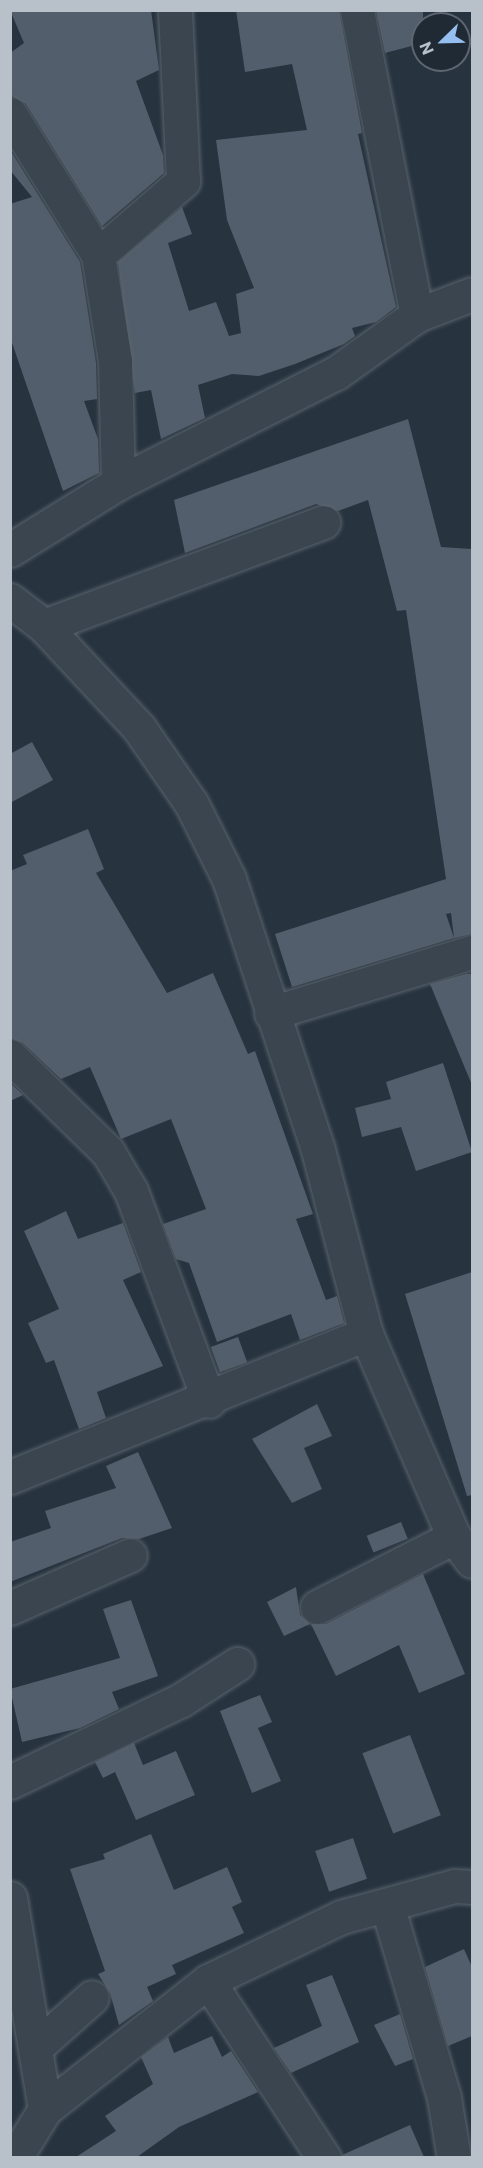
<!DOCTYPE html>
<html>
<head>
<meta charset="utf-8">
<style>
	body { margin:0 }
	#map { position:relative; width:483px; height:2168px; overflow:hidden; background:#27333f; font-family:Commissioner,sans-serif }
	div>[style] { position:absolute }
	.building>* { inset:0; background:#535e6c; transform-origin:0 0 }
	.roads { filter:drop-shadow(0 0 2px #59636c) drop-shadow(0 0 2px #59636c) }
	.minor>* { height:33px; margin:-16.5px; padding:0 16.5px; transform-origin:16.5px; border-radius:16.5px; background:#3b454f }
	.tertiary>* { height:33px; margin:-16.5px; padding:0 16.5px; transform-origin:16.5px; border-radius:16.5px; background:#3b454f }
	span { translate:-50% -50%; white-space:nowrap; text-align:center; line-height:1.15; -webkit-text-stroke:4.5px #202a34; paint-order:stroke }
	.frame { position:absolute; inset:0; border:12px solid #b8c0c9; pointer-events:none }
	.north { position:absolute; left:411px; top:12px; width:60px; height:60px; box-sizing:border-box; background:#202a34; border:2px solid #5d6670; border-radius:50%; rotate:247deg; font-size:16px; font-weight:700; line-height:24px; text-align:center; color:#b8c0c9 }
	.north::after { content:''; display:block; margin:auto; width:21px; height:27px; background:#95bff1; clip-path:polygon(50% 0,100% 100%,50% 72%,0 100%) }
</style>
</head>
<body>
<div id="map">
	<div class="building">
		<i style="clip-path:polygon(10px 10px,151px 10px,159px 70px,136px 81px,163px 155px,164px 173px,102px 226px,26px 104px,10px 95px,10px 53px,24px 43px)"></i>
		<i style="clip-path:polygon(236px 10px,339px 10px,362px 133px,358px 134px,396px 307px,376px 322px,352px 328px,355px 336px,344px 344px,295px 364px,259px 376px,232px 374px,198px 385px,205px 418px,161px 439px,151px 390px,135px 393px,118px 262px,182px 207px,192px 234px,168px 243px,189px 311px,216px 302px,229px 336px,241px 333px,236px 294px,254px 288px,227px 220px,216px 140px,307px 130px,292px 64px,245px 72px)"></i>
		<i style="clip-path:polygon(376px 10px,423px 10px,423px 43px,385px 53px)"></i>
		<i style="clip-path:polygon(10px 150px,80px 262px,96px 363px,97px 399px,84px 401px,98px 439px,99px 473px,63px 491px,10px 337px,10px 204px,32px 197px,10px 170px)"></i>
		<i style="clip-path:polygon(408px 419px,441px 547px,472px 549px,472px 934px,454px 938px,451px 913px,446px 914px,454px 938px,292px 987px,275px 934px,446px 879px,406px 610px,397px 611px,368px 500px,338px 511px,316px 504px,185px 553px,174px 500px)"></i>
		<i style="clip-path:polygon(32px 742px,53px 780px,10px 803px,10px 754px)"></i>
		<i style="clip-path:polygon(88px 829px,104px 869px,96px 873px,167px 993px,213px 973px,248px 1054px,255px 1051px,313px 1214px,296px 1219px,326px 1300px,337px 1296px,344px 1323px,300px 1340px,291px 1314px,217px 1342px,189px 1263px,176px 1259px,163px 1224px,206px 1209px,171px 1119px,121px 1139px,90px 1067px,61px 1079px,23px 1043px,10px 1038px,10px 871px,27px 864px,23px 855px)"></i>
		<i style="clip-path:polygon(466px 974px,472px 974px,472px 1085px,430px 984px)"></i>
		<i style="clip-path:polygon(443px 1063px,472px 1152px,416px 1171px,401px 1127px,362px 1137px,355px 1108px,391px 1099px,386px 1082px)"></i>
		<i style="clip-path:polygon(10px 1083px,23px 1095px,10px 1101px)"></i>
		<i style="clip-path:polygon(66px 1211px,78px 1239px,123px 1223px,141px 1272px,123px 1280px,163px 1366px,97px 1392px,106px 1418px,79px 1429px,54px 1360px,46px 1363px,28px 1323px,59px 1309px,24px 1231px)"></i>
		<i style="clip-path:polygon(472px 1272px,472px 1495px,467px 1496px,405px 1294px)"></i>
		<i style="left:238px;top:1337px;width:27px;height:29px;rotate:70deg"></i>
		<i style="clip-path:polygon(317px 1404px,332px 1436px,304px 1448px,322px 1489px,292px 1503px,252px 1439px)"></i>
		<i style="clip-path:polygon(138px 1452px,172px 1528px,139px 1539px,122px 1538px,10px 1582px,10px 1542px,51px 1528px,45px 1511px,116px 1488px,106px 1466px)"></i>
		<i style="left:401px;top:1522px;width:18px;height:37px;rotate:68deg"></i>
		<i style="clip-path:polygon(423px 1574px,465px 1674px,419px 1693px,399px 1645px,336px 1676px,311px 1624px,326px 1624px)"></i>
		<i style="clip-path:polygon(296px 1587px,300px 1615px,310px 1624px,284px 1636px,267px 1602px)"></i>
		<i style="clip-path:polygon(131px 1600px,158px 1676px,112px 1692px,119px 1709px,80px 1728px,22px 1742px,10px 1689px,120px 1658px,103px 1609px)"></i>
		<i style="clip-path:polygon(260px 1695px,272px 1722px,258px 1728px,281px 1781px,252px 1793px,220px 1711px)"></i>
		<i style="left:410px;top:1735px;width:86px;height:51px;rotate:69deg"></i>
		<i style="clip-path:polygon(134px 1743px,143px 1765px,176px 1751px,195px 1795px,136px 1820px,115px 1772px,103px 1778px,95px 1762px)"></i>
		<i style="clip-path:polygon(151px 1834px,174px 1890px,227px 1867px,242px 1902px,232px 1907px,244px 1933px,172px 1965px,176px 1974px,147px 1987px,153px 2001px,119px 2025px,110px 1993px,98px 1974px,105px 1971px,70px 1869px,105px 1859px,103px 1854px)"></i>
		<i style="left:353px;top:1838px;width:43px;height:40px;rotate:71deg"></i>
		<i style="clip-path:polygon(464px 1949px,472px 1967px,472px 2036px,448px 2046px,425px 1967px)"></i>
		<i style="clip-path:polygon(332px 1975px,359px 2042px,291px 2073px,274px 2048px,322px 2026px,306px 1985px)"></i>
		<i style="clip-path:polygon(400px 2014px,413px 2059px,395px 2066px,374px 2025px)"></i>
		<i style="clip-path:polygon(212px 2036px,222px 2057px,231px 2051px,258px 2092px,179px 2127px,137px 2157px,76px 2157px,116px 2131px,105px 2116px,153px 2084px,141px 2057px,168px 2037px,174px 2053px)"></i>
		<i style="clip-path:polygon(410px 2125px,424px 2157px,343px 2157px,342px 2155px)"></i>
	</div>
	<div class="roads">
		<div class="minor">
			<i style="left:357px;top:10px;width:311px;rotate:78.9deg"></i>
			<i style="left:10px;top:114px;width:166px;rotate:58deg"></i>
			<i style="left:98px;top:255px;width:107px;rotate:80.9deg"></i>
			<i style="left:115px;top:361px;width:122px;rotate:88.6deg"></i>
			<i style="left:98px;top:255px;width:113px;rotate:-41deg"></i>
			<i style="left:183px;top:181px;width:171px;rotate:-92.7deg"></i>
			<i style="left:10px;top:550px;width:127px;rotate:-31.8deg"></i>
			<i style="left:118px;top:483px;width:244px;rotate:-26.8deg"></i>
			<i style="left:336px;top:373px;width:100px;rotate:-35.6deg"></i>
			<i style="left:417px;top:315px;width:59px;rotate:-20.9deg"></i>
			<i style="left:44px;top:626px;width:298px;rotate:-20.4deg"></i>
			<i style="left:271px;top:1013px;width:210px;rotate:-16.9deg"></i>
			<i style="left:10px;top:1056px;width:137px;rotate:44.4deg"></i>
			<i style="left:108px;top:1152px;width:45px;rotate:59.5deg"></i>
			<i style="left:131px;top:1191px;width:224px;rotate:69.6deg"></i>
			<i style="left:10px;top:1477px;width:384px;rotate:-21.9deg"></i>
			<i style="left:317px;top:1607px;width:154px;rotate:-27.1deg"></i>
			<i style="left:10px;top:1608px;width:131px;rotate:-23.8deg"></i>
			<i style="left:10px;top:1782px;width:190px;rotate:-25.6deg"></i>
			<i style="left:181px;top:1700px;width:67px;rotate:-32.7deg"></i>
			<i style="left:10px;top:1898px;width:214px;rotate:80.6deg"></i>
			<i style="left:387px;top:1905px;width:201px;rotate:73.5deg"></i>
			<i style="left:444px;top:2098px;width:61px;rotate:80.5deg"></i>
			<i style="left:208px;top:1981px;width:212px;rotate:56.8deg"></i>
			<i style="left:35px;top:2048px;width:76px;rotate:-41.8deg"></i>
			<i style="left:15px;top:2158px;width:57px;rotate:-58.5deg"></i>
			<i style="left:45px;top:2109px;width:207px;rotate:-38.1deg"></i>
			<i style="left:208px;top:1981px;width:148px;rotate:-25.7deg"></i>
			<i style="left:341px;top:1917px;width:117px;rotate:-15.3deg"></i>
			<i style="left:454px;top:1886px;width:18px;rotate:3deg"></i>
		</div>
		<div class="tertiary">
			<i style="left:10px;top:600px;width:43px;rotate:37.4deg"></i>
			<i style="left:44px;top:626px;width:139px;rotate:47deg"></i>
			<i style="left:139px;top:728px;width:91px;rotate:55.3deg"></i>
			<i style="left:191px;top:803px;width:85px;rotate:63.4deg"></i>
			<i style="left:229px;top:879px;width:285px;rotate:71.8deg"></i>
			<i style="left:318px;top:1150px;width:190px;rotate:75.4deg"></i>
			<i style="left:366px;top:1334px;width:221px;rotate:66.6deg"></i>
			<i style="left:454px;top:1537px;width:30px;rotate:53deg"></i>
		</div>
	</div>
	<div class="frame"></div>
	<div class="north">N</div>
</div>
</body>
</html>
